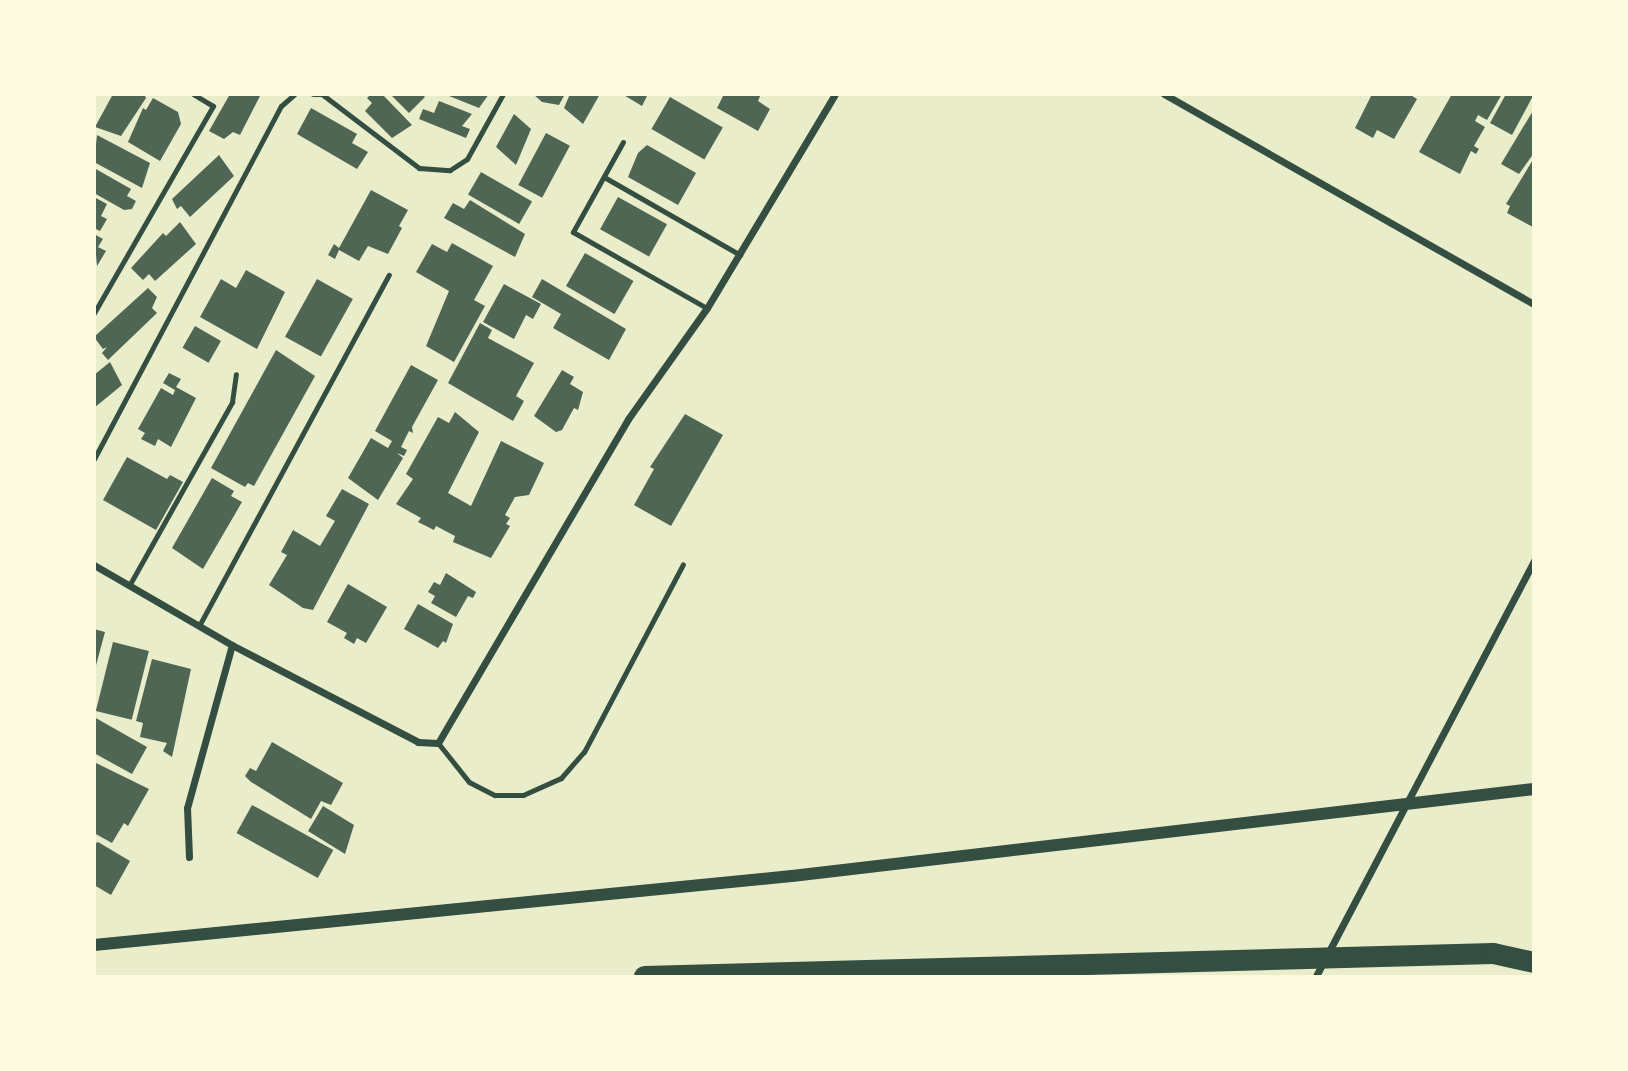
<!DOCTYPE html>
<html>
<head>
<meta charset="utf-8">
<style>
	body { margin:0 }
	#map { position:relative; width:1628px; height:1071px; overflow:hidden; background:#e9edc9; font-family:"PT Sans",sans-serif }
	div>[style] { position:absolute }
	.building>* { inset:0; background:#4f6655; transform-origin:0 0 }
	.service>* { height:5px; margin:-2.5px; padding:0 2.5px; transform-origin:2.5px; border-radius:2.5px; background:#344e41 }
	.minor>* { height:7px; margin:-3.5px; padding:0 3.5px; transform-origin:3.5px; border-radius:3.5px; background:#344e41 }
	.tertiary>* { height:12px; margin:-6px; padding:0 6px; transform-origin:6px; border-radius:6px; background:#344e41 }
	.motorway>* { height:21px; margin:-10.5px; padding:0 10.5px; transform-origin:10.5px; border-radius:10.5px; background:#344e41 }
	span { translate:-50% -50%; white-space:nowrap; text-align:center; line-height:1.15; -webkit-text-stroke:7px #fefae0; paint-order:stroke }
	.frame { position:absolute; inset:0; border:96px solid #fefae0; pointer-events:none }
</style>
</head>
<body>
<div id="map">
	<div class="building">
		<i style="clip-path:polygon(113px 94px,144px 94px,146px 98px,121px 136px,95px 127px)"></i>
		<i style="clip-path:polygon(230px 94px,261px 94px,240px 135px,233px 132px,224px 139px,209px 131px)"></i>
		<i style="clip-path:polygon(371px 94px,382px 94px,412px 125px,392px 138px,365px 111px,372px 103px,367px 98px)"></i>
		<i style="clip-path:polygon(390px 94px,422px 94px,425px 97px,409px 113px)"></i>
		<i style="clip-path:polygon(444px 94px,489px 94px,479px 108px)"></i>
		<i style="clip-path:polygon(533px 94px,565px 94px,559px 105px,542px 102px)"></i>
		<i style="clip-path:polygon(570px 94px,600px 94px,583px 124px,564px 108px)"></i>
		<i style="clip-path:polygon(622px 94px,648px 94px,642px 106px)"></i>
		<i style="clip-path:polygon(724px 94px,761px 94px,758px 101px,770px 109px,758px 131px,717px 108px)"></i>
		<i style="clip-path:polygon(1372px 94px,1409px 94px,1417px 99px,1394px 139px,1377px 130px,1373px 138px,1355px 128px)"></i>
		<i style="clip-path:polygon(1452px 94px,1502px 94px,1487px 120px,1478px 115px,1475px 121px,1485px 127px,1474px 146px,1479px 149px,1476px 154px,1471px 151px,1460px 174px,1419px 152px)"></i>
		<i style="clip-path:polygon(1506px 94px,1534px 94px,1512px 135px,1490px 123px)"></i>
		<i style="left:670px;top:97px;width:61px;height:37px;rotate:30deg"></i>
		<i style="clip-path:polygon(153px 98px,178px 112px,181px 124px,160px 161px,128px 142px,143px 108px,146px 110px)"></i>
		<i style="clip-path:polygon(439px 101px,472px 114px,462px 126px,470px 129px,466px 138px,419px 119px,423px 109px,434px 113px)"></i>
		<i style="clip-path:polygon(311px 108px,357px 134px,352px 143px,368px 152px,357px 169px,297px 134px)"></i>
		<i style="clip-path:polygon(1534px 109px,1534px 153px,1519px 174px,1501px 164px)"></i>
		<i style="clip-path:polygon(514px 114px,531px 129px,516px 165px,496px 147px)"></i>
		<i style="left:546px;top:133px;width:27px;height:59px;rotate:28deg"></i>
		<i style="clip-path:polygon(97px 135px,150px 163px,142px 188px,94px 162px)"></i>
		<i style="clip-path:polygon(647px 145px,696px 173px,678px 205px,628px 177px,638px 153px)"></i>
		<i style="clip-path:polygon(219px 155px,234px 176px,190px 217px,181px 206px,177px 209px,172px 199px)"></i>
		<i style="clip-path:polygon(1534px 158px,1534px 225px,1533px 227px,1507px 213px,1510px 206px,1506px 204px)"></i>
		<i style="clip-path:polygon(94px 168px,131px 189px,127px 196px,136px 201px,132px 209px,124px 210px,94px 193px)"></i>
		<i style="left:481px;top:172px;width:59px;height:26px;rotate:30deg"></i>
		<i style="clip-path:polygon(371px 190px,408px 210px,399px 226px,402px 228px,388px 254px,368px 246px,359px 261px,339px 250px,335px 259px,328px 255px,334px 244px,339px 248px)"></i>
		<i style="clip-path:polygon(94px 197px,107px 204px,101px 216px,107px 219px,100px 231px,94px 228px)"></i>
		<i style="left:618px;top:197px;width:56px;height:37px;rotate:29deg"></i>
		<i style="clip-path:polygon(470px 200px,525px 234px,515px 257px,444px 218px,453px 203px,464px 209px)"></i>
		<i style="clip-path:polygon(180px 222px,196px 244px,155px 281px,149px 274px,143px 280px,131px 268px,163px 233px,166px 236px)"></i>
		<i style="clip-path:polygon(94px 234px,103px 239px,98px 247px,106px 251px,97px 266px)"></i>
		<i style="clip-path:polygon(452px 243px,493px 266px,474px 300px,485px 306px,454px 362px,426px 346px,449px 291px,416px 272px,432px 244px,447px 252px)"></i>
		<i style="left:585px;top:253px;width:56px;height:38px;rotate:30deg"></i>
		<i style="clip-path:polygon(246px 270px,285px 292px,257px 349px,200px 317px,221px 279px,236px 288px)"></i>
		<i style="left:317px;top:279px;width:41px;height:66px;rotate:29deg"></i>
		<i style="clip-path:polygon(542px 279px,626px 329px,609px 360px,553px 328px,561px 314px,532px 297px)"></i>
		<i style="clip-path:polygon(504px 284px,541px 304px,533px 319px,526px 315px,514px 339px,483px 322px)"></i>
		<i style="clip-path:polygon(148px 288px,157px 297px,152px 308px,157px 313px,108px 360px,102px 353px,107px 347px,103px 349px,94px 337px)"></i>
		<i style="clip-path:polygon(480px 323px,492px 330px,488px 338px,534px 363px,516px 396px,524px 401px,513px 421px,448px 383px)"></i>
		<i style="left:195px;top:326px;width:30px;height:25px;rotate:30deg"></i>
		<i style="clip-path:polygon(276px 350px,315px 376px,254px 486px,248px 483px,245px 487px,211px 468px)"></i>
		<i style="clip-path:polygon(110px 362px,122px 385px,94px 408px,94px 375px)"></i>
		<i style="clip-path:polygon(411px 365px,438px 380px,412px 427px,413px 433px,409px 431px,401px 447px,407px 450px,404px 456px,397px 453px,403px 458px,378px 500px,348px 478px,371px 438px,388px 448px,392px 441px,375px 431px)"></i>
		<i style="clip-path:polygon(562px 370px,574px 377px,570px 384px,583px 392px,578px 410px,574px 408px,562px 430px,556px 432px,534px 416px)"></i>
		<i style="clip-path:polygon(169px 373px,181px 379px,176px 387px,196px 398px,171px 447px,158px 439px,155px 446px,141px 439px,145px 433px,138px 429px,161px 388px,173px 395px,175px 390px,163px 383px)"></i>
		<i style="clip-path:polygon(455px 412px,479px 432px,448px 493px,471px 506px,501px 441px,544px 463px,529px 495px,515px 497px,505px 515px,510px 518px,506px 524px,510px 526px,491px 558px,453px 542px,455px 536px,436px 526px,434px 530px,418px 522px,421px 518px,396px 504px,413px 479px,406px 474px,438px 417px,449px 423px)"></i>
		<i style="clip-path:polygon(685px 414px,723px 435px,671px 526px,634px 505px,654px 469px,650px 467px)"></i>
		<i style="clip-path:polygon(127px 457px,167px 479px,170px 475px,183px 482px,156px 530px,103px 500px)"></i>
		<i style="clip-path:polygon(212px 478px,234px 491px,231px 496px,242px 502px,203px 569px,172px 548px)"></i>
		<i style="clip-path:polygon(342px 489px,369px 504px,313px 610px,303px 608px,269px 585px,287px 555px,281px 552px,293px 530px,320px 546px,335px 521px,326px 516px)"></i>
		<i style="clip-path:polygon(446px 573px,476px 592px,473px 598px,468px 596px,456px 617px,431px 603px,435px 596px,428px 592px,434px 582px,440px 585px)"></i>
		<i style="clip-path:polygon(348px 584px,387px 607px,366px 643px,357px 638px,354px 644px,344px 638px,347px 633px,327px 622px)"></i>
		<i style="clip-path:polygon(418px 604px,453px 624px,446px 643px,443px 641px,438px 648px,404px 629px)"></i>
		<i style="clip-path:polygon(94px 629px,105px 632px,95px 669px,94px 669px)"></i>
		<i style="left:113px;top:642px;width:37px;height:71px;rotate:14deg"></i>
		<i style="clip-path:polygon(152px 659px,191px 669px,172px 757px,163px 751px,167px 743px,140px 737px,143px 723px,136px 721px)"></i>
		<i style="clip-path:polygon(94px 717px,147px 747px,132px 774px,94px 753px)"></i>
		<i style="clip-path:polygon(272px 742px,343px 783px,331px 805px,321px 801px,311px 819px,251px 782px,245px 776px,250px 768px,256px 771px)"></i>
		<i style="clip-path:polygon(94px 762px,149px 789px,128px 826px,124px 823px,112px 843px,94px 833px)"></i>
		<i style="left:252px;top:805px;width:93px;height:32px;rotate:29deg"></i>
		<i style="clip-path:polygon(323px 806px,354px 825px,345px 854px,308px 831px)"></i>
		<i style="clip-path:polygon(98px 842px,130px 861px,111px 895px,94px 885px,94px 844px)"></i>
	</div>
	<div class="service">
		<i style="left:313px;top:94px;width:11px"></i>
		<i style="left:323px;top:95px;width:121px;rotate:37.2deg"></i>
		<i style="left:419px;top:168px;width:31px;rotate:4deg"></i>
		<i style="left:450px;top:170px;width:20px;rotate:-33deg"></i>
		<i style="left:467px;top:159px;width:74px;rotate:-61deg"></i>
		<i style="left:623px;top:142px;width:103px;rotate:119.1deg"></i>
		<i style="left:573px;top:232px;width:154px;rotate:29.6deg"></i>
		<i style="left:604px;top:177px;width:157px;rotate:29.8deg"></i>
		<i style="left:94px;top:313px;width:239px;rotate:-60.1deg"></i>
		<i style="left:213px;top:106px;width:23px;rotate:-149deg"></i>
		<i style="left:94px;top:459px;width:399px;rotate:-62.1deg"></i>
		<i style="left:281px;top:106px;width:18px;rotate:-41deg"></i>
		<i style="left:130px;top:584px;width:209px;rotate:-60.7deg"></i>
		<i style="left:232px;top:402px;width:28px;rotate:-82deg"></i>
		<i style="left:200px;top:624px;width:397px;rotate:-61.6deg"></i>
		<i style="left:438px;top:743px;width:50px;rotate:51.5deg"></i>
		<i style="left:469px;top:782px;width:29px;rotate:27deg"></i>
		<i style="left:495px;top:795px;width:28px"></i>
		<i style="left:523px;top:795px;width:42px;rotate:-24.1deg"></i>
		<i style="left:561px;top:778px;width:35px;rotate:-49deg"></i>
		<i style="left:584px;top:752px;width:212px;rotate:-62.2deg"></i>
	</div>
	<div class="minor">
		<i style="left:1164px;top:94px;width:425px;rotate:29.6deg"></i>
		<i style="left:94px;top:565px;width:160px;rotate:30.1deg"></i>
		<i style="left:232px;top:645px;width:210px;rotate:27.5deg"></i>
		<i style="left:418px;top:742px;width:20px;rotate:3deg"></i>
		<i style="left:438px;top:743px;width:376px;rotate:-59.6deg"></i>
		<i style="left:628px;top:419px;width:136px;rotate:-54.6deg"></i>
		<i style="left:707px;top:308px;width:249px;rotate:-59.1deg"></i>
		<i style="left:189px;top:857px;width:49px;rotate:-92.3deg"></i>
		<i style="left:187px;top:808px;width:169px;rotate:-74.6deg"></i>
		<i style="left:1316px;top:976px;width:470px;rotate:-62.3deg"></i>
	</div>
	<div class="tertiary">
		<i style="left:94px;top:945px;width:701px;rotate:-5.65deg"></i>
		<i style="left:792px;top:876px;width:747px;rotate:-6.69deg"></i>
	</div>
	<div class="motorway">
		<i style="left:644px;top:976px;width:849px;rotate:-1.55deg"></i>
		<i style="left:1493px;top:953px;width:42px;rotate:12.4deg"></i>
	</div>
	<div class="frame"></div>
</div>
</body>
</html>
